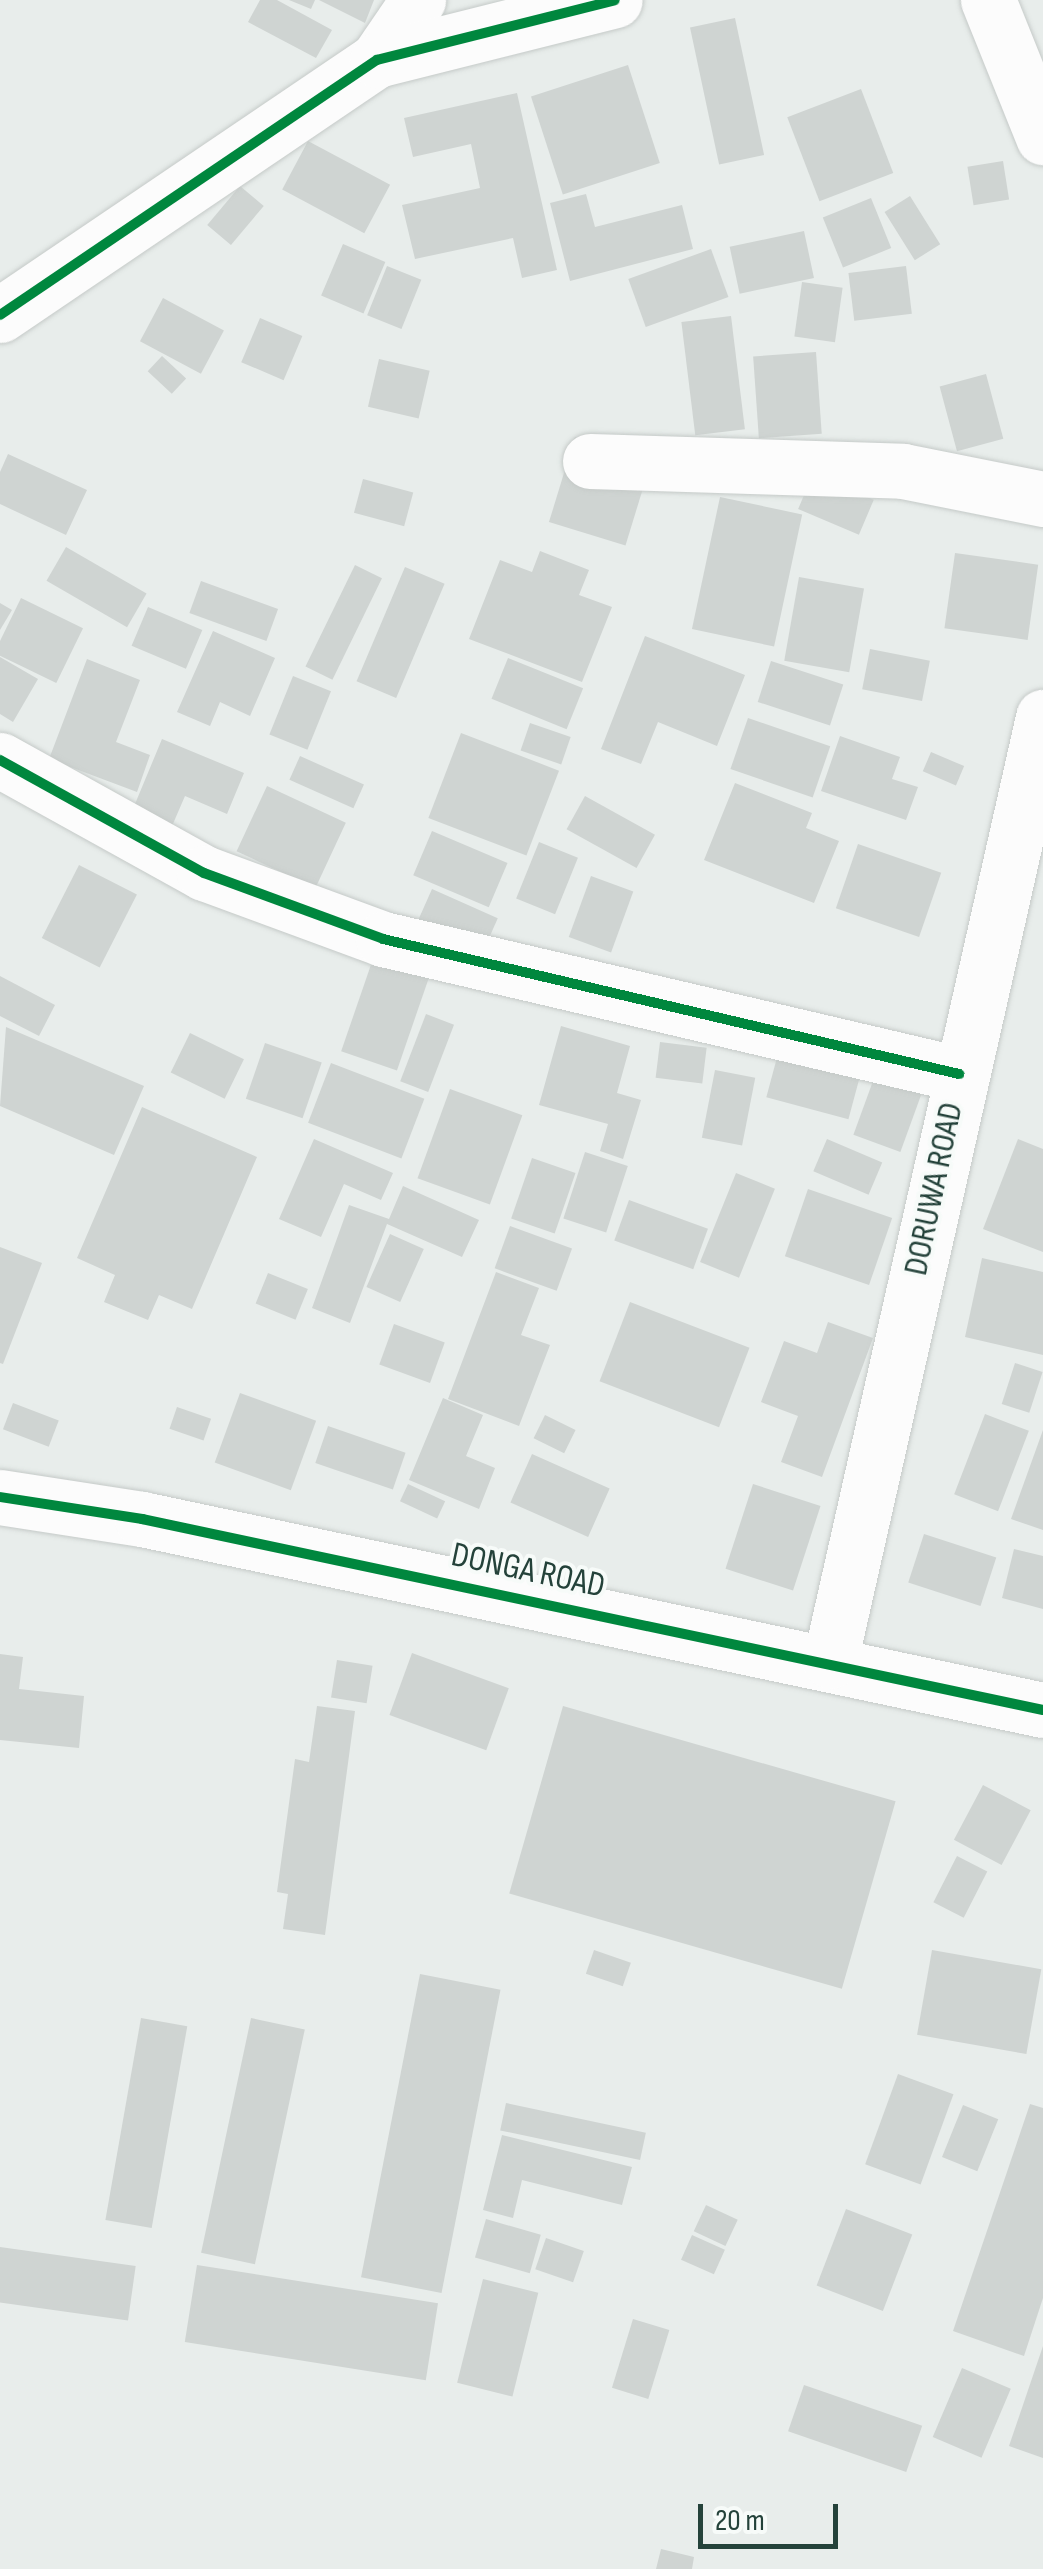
<!DOCTYPE html>
<html>
<head>
<meta charset="utf-8">
<style>
	body { margin:0 }
	#map { position:relative; width:1043px; height:2569px; overflow:hidden; background:#e8edeb; font-family:"Sofia Sans Condensed",sans-serif }
	div>[style] { position:absolute }
	.building>* { inset:0; background:#cfd4d2; transform-origin:0 0 }
	.roads { filter:drop-shadow(0 0 2px #c5cac8) drop-shadow(0 0 2px #c5cac8) }
	.minor>* { height:55px; margin:-27.5px; padding:0 27.5px; transform-origin:27.5px; border-radius:27.5px; background:#fcfcfc }
	.cycleway>* { height:10px; margin:-5px; padding:0 5px; transform-origin:5px; border-radius:5px; background:#00873e }
	span { translate:-50% -50%; white-space:nowrap; text-align:center; line-height:1.15; -webkit-text-stroke:8px #f7fbf9; paint-order:stroke }
	.street-label { font-size:35px; color:#24423a }
	.scale { position:absolute; left:698px; top:2504px; width:140px; height:45px; box-sizing:border-box; border:5px solid #24423a; border-top:0; padding-left:12px; font-size:30px; line-height:35px; white-space:nowrap; color:#24423a; -webkit-text-stroke:8px #f7fbf9; paint-order:stroke }
</style>
</head>
<body>
<div id="map">
	<div class="building">
		<i style="clip-path:polygon(260px 0,277px 0,332px 30px,316px 58px,248px 22px)"></i>
		<i style="clip-path:polygon(289px 0,315px 0,311px 9px)"></i>
		<i style="clip-path:polygon(319px 0,374px 0,365px 23px)"></i>
		<i style="left:735px;top:18px;width:140px;height:46px;rotate:78deg"></i>
		<i style="left:628px;top:65px;width:103px;height:102px;rotate:72deg"></i>
		<i style="left:861px;top:89px;width:90px;height:79px;rotate:69deg"></i>
		<i style="clip-path:polygon(517px 93px,557px 270px,522px 278px,513px 238px,415px 259px,402px 205px,480px 188px,471px 144px,413px 157px,404px 118px)"></i>
		<i style="left:308px;top:141px;width:93px;height:55px;rotate:28deg"></i>
		<i style="left:1003px;top:161px;width:39px;height:36px;rotate:81deg"></i>
		<i style="left:240px;top:186px;width:31px;height:51px;rotate:40deg"></i>
		<i style="clip-path:polygon(586px 194px,595px 227px,682px 205px,693px 249px,570px 281px,550px 203px)"></i>
		<i style="left:910px;top:196px;width:57px;height:30px;rotate:58deg"></i>
		<i style="left:871px;top:198px;width:54px;height:52px;rotate:68deg"></i>
		<i style="left:804px;top:231px;width:48px;height:76px;rotate:78deg"></i>
		<i style="left:343px;top:244px;width:46px;height:56px;rotate:23deg"></i>
		<i style="left:711px;top:249px;width:51px;height:88px;rotate:70deg"></i>
		<i style="left:387px;top:266px;width:37px;height:53px;rotate:22deg"></i>
		<i style="left:906px;top:266px;width:48px;height:58px;rotate:83deg"></i>
		<i style="left:802px;top:282px;width:41px;height:55px;rotate:8deg"></i>
		<i style="left:163px;top:298px;width:69px;height:49px;rotate:28deg"></i>
		<i style="left:731px;top:316px;width:114px;height:50px;rotate:83deg"></i>
		<i style="left:260px;top:318px;width:46px;height:48px;rotate:23deg"></i>
		<i style="left:816px;top:352px;width:82px;height:63px;rotate:86deg"></i>
		<i style="left:162px;top:356px;width:33px;height:21px;rotate:43deg"></i>
		<i style="left:379px;top:359px;width:52px;height:49px;rotate:13deg"></i>
		<i style="left:986px;top:374px;width:67px;height:48px;rotate:75deg"></i>
		<i style="left:575px;top:437px;width:80px;height:89px;rotate:17deg"></i>
		<i style="clip-path:polygon(8px 454px,87px 490px,66px 535px,0 504px,0 472px)"></i>
		<i style="left:813px;top:474px;width:66px;height:38px;rotate:23deg"></i>
		<i style="left:363px;top:479px;width:52px;height:35px;rotate:15deg"></i>
		<i style="left:720px;top:497px;width:84px;height:135px;rotate:12deg"></i>
		<i style="left:66px;top:547px;width:93px;height:39px;rotate:30deg"></i>
		<i style="clip-path:polygon(540px 551px,589px 570px,579px 595px,612px 607px,582px 682px,469px 639px,500px 560px,532px 572px)"></i>
		<i style="left:955px;top:553px;width:84px;height:76px;rotate:8deg"></i>
		<i style="left:355px;top:565px;width:30px;height:113px;rotate:26deg"></i>
		<i style="left:405px;top:567px;width:43px;height:124px;rotate:23deg"></i>
		<i style="left:799px;top:577px;width:66px;height:85px;rotate:10deg"></i>
		<i style="left:201px;top:581px;width:82px;height:34px;rotate:20deg"></i>
		<i style="left:21px;top:598px;width:69px;height:61px;rotate:26deg"></i>
		<i style="clip-path:polygon(0 603px,12px 610px,0 630px)"></i>
		<i style="left:148px;top:607px;width:59px;height:42px;rotate:23deg"></i>
		<i style="clip-path:polygon(213px 631px,275px 658px,250px 716px,220px 702px,210px 726px,177px 712px)"></i>
		<i style="clip-path:polygon(645px 636px,745px 675px,717px 746px,658px 722px,641px 764px,601px 749px)"></i>
		<i style="left:870px;top:649px;width:61px;height:41px;rotate:11deg"></i>
		<i style="clip-path:polygon(0 657px,38px 679px,13px 722px,0 714px)"></i>
		<i style="left:508px;top:658px;width:81px;height:44px;rotate:22deg"></i>
		<i style="clip-path:polygon(87px 659px,140px 680px,116px 742px,150px 755px,137px 792px,49px 759px)"></i>
		<i style="left:771px;top:661px;width:76px;height:43px;rotate:18deg"></i>
		<i style="left:293px;top:676px;width:41px;height:63px;rotate:22deg"></i>
		<i style="left:748px;top:718px;width:87px;height:54px;rotate:19deg"></i>
		<i style="left:530px;top:723px;width:43px;height:29px;rotate:19deg"></i>
		<i style="left:461px;top:733px;width:105px;height:91px;rotate:21deg"></i>
		<i style="clip-path:polygon(840px 736px,900px 757px,892px 779px,918px 787px,906px 820px,821px 791px)"></i>
		<i style="clip-path:polygon(162px 739px,244px 773px,227px 814px,185px 796px,169px 833px,130px 816px)"></i>
		<i style="left:931px;top:752px;width:36px;height:21px;rotate:23deg"></i>
		<i style="left:300px;top:756px;width:70px;height:26px;rotate:24deg"></i>
		<i style="clip-path:polygon(735px 783px,812px 813px,806px 828px,839px 841px,814px 903px,704px 860px)"></i>
		<i style="left:267px;top:786px;width:87px;height:72px;rotate:25deg"></i>
		<i style="left:585px;top:796px;width:80px;height:38px;rotate:29deg"></i>
		<i style="left:432px;top:831px;width:82px;height:48px;rotate:23deg"></i>
		<i style="left:539px;top:842px;width:42px;height:61px;rotate:22deg"></i>
		<i style="left:858px;top:844px;width:88px;height:68px;rotate:19deg"></i>
		<i style="left:79px;top:865px;width:65px;height:82px;rotate:27deg"></i>
		<i style="left:591px;top:876px;width:45px;height:65px;rotate:20deg"></i>
		<i style="left:432px;top:889px;width:72px;height:36px;rotate:24deg"></i>
		<i style="left:375px;top:953px;width:59px;height:104px;rotate:19deg"></i>
		<i style="clip-path:polygon(0 976px,55px 1005px,39px 1036px,0 1016px)"></i>
		<i style="left:426px;top:1014px;width:30px;height:72px;rotate:21deg"></i>
		<i style="clip-path:polygon(561px 1026px,630px 1046px,617px 1093px,641px 1100px,623px 1159px,600px 1151px,608px 1124px,539px 1105px)"></i>
		<i style="clip-path:polygon(6px 1027px,144px 1086px,114px 1155px,0 1106px)"></i>
		<i style="left:190px;top:1033px;width:60px;height:44px;rotate:26deg"></i>
		<i style="left:660px;top:1042px;width:47px;height:36px;rotate:7deg"></i>
		<i style="left:265px;top:1043px;width:60px;height:59px;rotate:19deg"></i>
		<i style="left:779px;top:1050px;width:85px;height:49px;rotate:15deg"></i>
		<i style="left:331px;top:1063px;width:100px;height:64px;rotate:21deg"></i>
		<i style="left:715px;top:1070px;width:41px;height:69px;rotate:11deg"></i>
		<i style="left:877px;top:1070px;width:50px;height:69px;rotate:20deg"></i>
		<i style="left:450px;top:1089px;width:77px;height:95px;rotate:20deg"></i>
		<i style="clip-path:polygon(142px 1107px,257px 1157px,192px 1309px,159px 1295px,148px 1320px,104px 1302px,115px 1275px,77px 1258px)"></i>
		<i style="clip-path:polygon(314px 1139px,393px 1173px,381px 1200px,344px 1184px,321px 1237px,279px 1219px)"></i>
		<i style="left:827px;top:1139px;width:60px;height:35px;rotate:23deg"></i>
		<i style="clip-path:polygon(1018px 1139px,1043px 1149px,1043px 1252px,983px 1229px)"></i>
		<i style="left:585px;top:1152px;width:45px;height:70px;rotate:18deg"></i>
		<i style="left:532px;top:1158px;width:46px;height:64px;rotate:19deg"></i>
		<i style="left:736px;top:1173px;width:42px;height:96px;rotate:22deg"></i>
		<i style="clip-path:polygon(403px 1186px,479px 1220px,462px 1257px,387px 1224px,350px 1323px,312px 1308px,349px 1205px,389px 1219px)"></i>
		<i style="left:808px;top:1189px;width:89px;height:71px;rotate:19deg"></i>
		<i style="left:629px;top:1200px;width:84px;height:43px;rotate:20deg"></i>
		<i style="left:510px;top:1226px;width:66px;height:45px;rotate:20deg"></i>
		<i style="left:390px;top:1234px;width:37px;height:58px;rotate:24deg"></i>
		<i style="clip-path:polygon(0 1247px,42px 1263px,3px 1364px,0 1363px)"></i>
		<i style="clip-path:polygon(982px 1258px,1043px 1272px,1043px 1355px,965px 1337px)"></i>
		<i style="clip-path:polygon(496px 1272px,539px 1288px,521px 1335px,550px 1345px,519px 1426px,448px 1399px)"></i>
		<i style="left:268px;top:1273px;width:43px;height:33px;rotate:22deg"></i>
		<i style="left:630px;top:1302px;width:128px;height:85px;rotate:21deg"></i>
		<i style="clip-path:polygon(828px 1322px,873px 1338px,822px 1477px,781px 1462px,798px 1416px,761px 1402px,784px 1341px,817px 1353px)"></i>
		<i style="left:394px;top:1324px;width:54px;height:43px;rotate:20deg"></i>
		<i style="left:1015px;top:1363px;width:29px;height:43px;rotate:18deg"></i>
		<i style="left:240px;top:1393px;width:81px;height:74px;rotate:20deg"></i>
		<i style="clip-path:polygon(443px 1398px,483px 1415px,466px 1456px,495px 1468px,479px 1509px,409px 1480px)"></i>
		<i style="left:13px;top:1403px;width:49px;height:28px;rotate:21deg"></i>
		<i style="left:177px;top:1407px;width:36px;height:23px;rotate:19deg"></i>
		<i style="left:985px;top:1414px;width:47px;height:86px;rotate:21deg"></i>
		<i style="left:545px;top:1415px;width:34px;height:26px;rotate:26deg"></i>
		<i style="left:328px;top:1426px;width:82px;height:39px;rotate:19deg"></i>
		<i style="clip-path:polygon(1043px 1430px,1043px 1530px,1011px 1519px)"></i>
		<i style="left:532px;top:1454px;width:85px;height:53px;rotate:24deg"></i>
		<i style="left:408px;top:1484px;width:41px;height:19px;rotate:25deg"></i>
		<i style="left:753px;top:1484px;width:71px;height:89px;rotate:18deg"></i>
		<i style="left:924px;top:1534px;width:76px;height:51px;rotate:18deg"></i>
		<i style="clip-path:polygon(1014px 1549px,1043px 1556px,1043px 1609px,1002px 1598px)"></i>
		<i style="left:412px;top:1653px;width:103px;height:66px;rotate:20deg"></i>
		<i style="clip-path:polygon(0 1654px,23px 1657px,19px 1689px,84px 1696px,79px 1748px,0 1740px)"></i>
		<i style="left:337px;top:1660px;width:36px;height:38px;rotate:9deg"></i>
		<i style="clip-path:polygon(317px 1706px,355px 1711px,325px 1935px,283px 1929px,288px 1894px,277px 1892px,295px 1759px,309px 1762px)"></i>
		<i style="left:563px;top:1706px;width:346px;height:195px;rotate:16deg"></i>
		<i style="left:983px;top:1785px;width:54px;height:62px;rotate:28deg"></i>
		<i style="left:957px;top:1856px;width:34px;height:52px;rotate:27deg"></i>
		<i style="left:594px;top:1950px;width:39px;height:25px;rotate:19deg"></i>
		<i style="left:932px;top:1950px;width:111px;height:86px;rotate:10deg"></i>
		<i style="left:420px;top:1974px;width:82px;height:309px;rotate:11deg"></i>
		<i style="left:141px;top:2018px;width:47px;height:205px;rotate:10deg"></i>
		<i style="left:251px;top:2018px;width:55px;height:240px;rotate:12deg"></i>
		<i style="left:898px;top:2074px;width:59px;height:96px;rotate:20deg"></i>
		<i style="left:506px;top:2103px;width:143px;height:28px;rotate:12deg"></i>
		<i style="clip-path:polygon(1030px 2104px,1043px 2108px,1043px 2298px,1024px 2356px,953px 2331px)"></i>
		<i style="left:963px;top:2105px;width:38px;height:56px;rotate:22deg"></i>
		<i style="clip-path:polygon(502px 2135px,632px 2167px,622px 2205px,522px 2180px,513px 2218px,483px 2210px)"></i>
		<i style="left:706px;top:2205px;width:35px;height:29px;rotate:25deg"></i>
		<i style="left:846px;top:2209px;width:71px;height:82px;rotate:21deg"></i>
		<i style="left:486px;top:2219px;width:57px;height:40px;rotate:16deg"></i>
		<i style="left:692px;top:2235px;width:36px;height:27px;rotate:24deg"></i>
		<i style="left:546px;top:2238px;width:40px;height:33px;rotate:19deg"></i>
		<i style="left:0;top:2247px;width:137px;height:55px;rotate:8deg"></i>
		<i style="left:197px;top:2265px;width:244px;height:78px;rotate:9deg"></i>
		<i style="left:483px;top:2279px;width:57px;height:107px;rotate:14deg"></i>
		<i style="left:633px;top:2319px;width:38px;height:72px;rotate:17deg"></i>
		<i style="clip-path:polygon(1043px 2346px,1043px 2458px,1009px 2446px)"></i>
		<i style="left:962px;top:2368px;width:53px;height:75px;rotate:23deg"></i>
		<i style="left:804px;top:2385px;width:125px;height:49px;rotate:19deg"></i>
		<i style="clip-path:polygon(661px 2549px,694px 2557px,692px 2569px,656px 2569px)"></i>
	</div>
	<div class="roads">
		<div class="minor">
			<i style="left:988px;top:0;width:148px;rotate:68.1deg"></i>
			<i style="left:377px;top:60px;width:73px;rotate:-55.7deg"></i>
			<i style="left:0;top:315px;width:455px;rotate:-34.1deg"></i>
			<i style="left:377px;top:60px;width:245px;rotate:-14.1deg"></i>
			<i style="left:590px;top:461px;width:313px;rotate:1.8deg"></i>
			<i style="left:903px;top:471px;width:143px;rotate:11.3deg"></i>
			<i style="left:0;top:760px;width:233px;rotate:29deg"></i>
			<i style="left:204px;top:873px;width:191px;rotate:20.2deg"></i>
			<i style="left:383px;top:939px;width:592px;rotate:13.19deg"></i>
			<i style="left:0;top:1497px;width:144px;rotate:8.8deg"></i>
			<i style="left:142px;top:1519px;width:921px;rotate:11.97deg"></i>
			<i style="left:830px;top:1661px;width:968px;rotate:-77.28deg"></i>
		</div>
	</div>
	<div class="cycleway">
		<i style="left:0;top:315px;width:455px;rotate:-34.1deg"></i>
		<i style="left:377px;top:60px;width:245px;rotate:-14.1deg"></i>
		<i style="left:0;top:760px;width:233px;rotate:29deg"></i>
		<i style="left:204px;top:873px;width:191px;rotate:20.2deg"></i>
		<i style="left:383px;top:939px;width:592px;rotate:13.19deg"></i>
		<i style="left:0;top:1497px;width:144px;rotate:8.8deg"></i>
		<i style="left:142px;top:1519px;width:921px;rotate:11.97deg"></i>
	</div>
	<div class="street-label">
		<span style="left:934px;top:1189px;rotate:-78deg">DORUWA ROAD</span>
		<span style="left:528px;top:1571px;rotate:12deg">DONGA ROAD</span>
	</div>
	<div class="scale">20 m</div>
</div>
</body>
</html>
